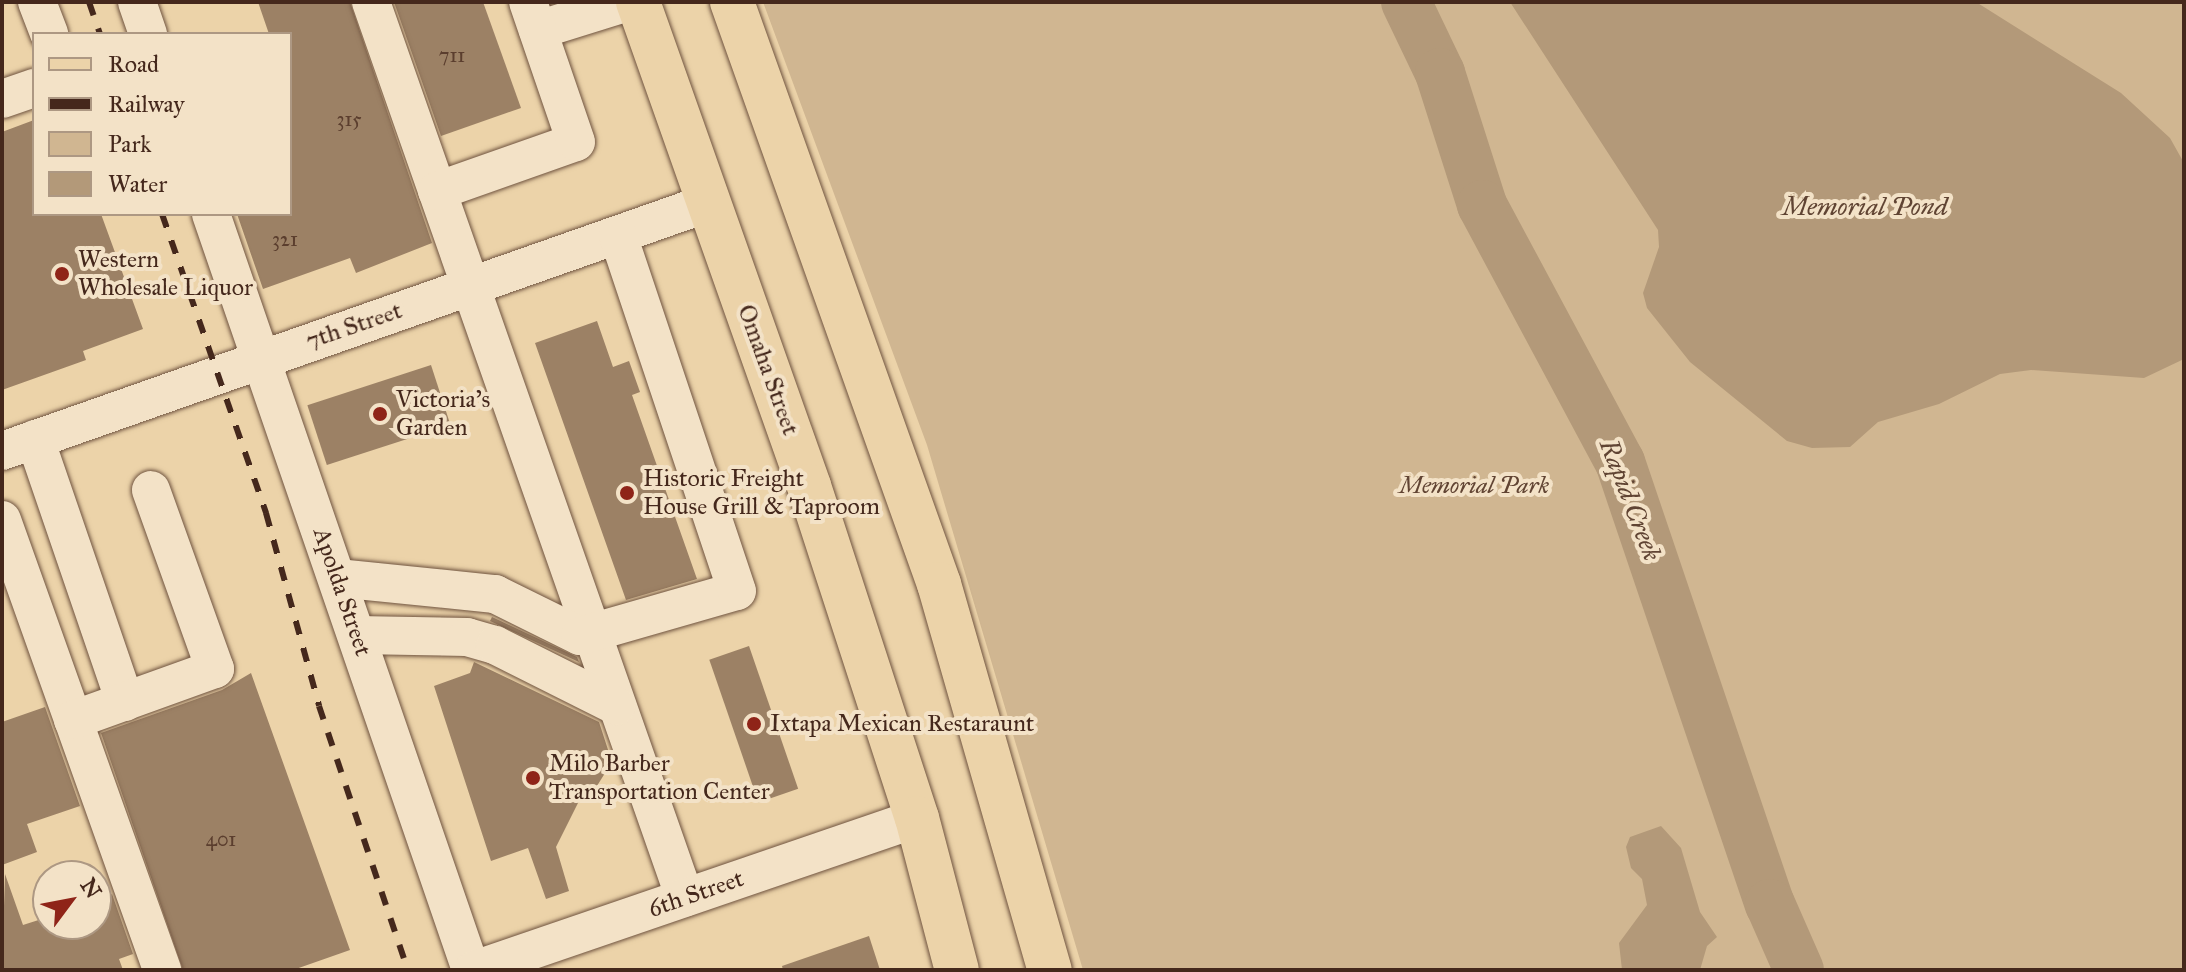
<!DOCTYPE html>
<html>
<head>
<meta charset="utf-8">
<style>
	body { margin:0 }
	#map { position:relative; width:2186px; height:972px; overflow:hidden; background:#ecd3a9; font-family:"IM FELL Great Primer",serif }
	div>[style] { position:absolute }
	.green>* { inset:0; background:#d0b691 }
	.water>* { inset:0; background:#b39979 }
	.river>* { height:50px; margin:-25px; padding:0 25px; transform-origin:25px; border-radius:25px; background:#b39979 }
	.building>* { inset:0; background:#9c8165; transform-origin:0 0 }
	.roads { filter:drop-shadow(0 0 2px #6f533f) drop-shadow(0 0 2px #6f533f) }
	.minor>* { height:38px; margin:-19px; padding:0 19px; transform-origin:19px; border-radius:19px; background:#f3e2c7 }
	.major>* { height:44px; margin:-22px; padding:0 22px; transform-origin:22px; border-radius:22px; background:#ecd3a9 }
	.rail>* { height:6px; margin-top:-3px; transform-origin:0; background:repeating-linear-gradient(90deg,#45281c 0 14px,transparent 0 28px) }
	.dots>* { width:22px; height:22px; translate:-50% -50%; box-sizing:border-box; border:4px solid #f3e2c7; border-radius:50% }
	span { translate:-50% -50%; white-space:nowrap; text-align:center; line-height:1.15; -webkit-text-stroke:8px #f3e2c7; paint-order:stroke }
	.number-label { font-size:20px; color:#5b3e2e }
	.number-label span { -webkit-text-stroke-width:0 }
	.poi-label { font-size:24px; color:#45281c }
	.left { translate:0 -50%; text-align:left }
	.street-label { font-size:24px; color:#45281c }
	.park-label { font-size:24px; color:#614433; font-style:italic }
	.water-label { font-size:26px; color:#604433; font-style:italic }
	.frame { position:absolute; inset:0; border:4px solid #45281c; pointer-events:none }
	.legend { position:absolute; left:32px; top:32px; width:260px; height:184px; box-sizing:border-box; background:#f3e2c7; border:2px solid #ad9883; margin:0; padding:10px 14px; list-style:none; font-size:24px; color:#45281c }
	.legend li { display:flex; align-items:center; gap:16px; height:40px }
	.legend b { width:40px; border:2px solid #ad9883 }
	.north { position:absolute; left:32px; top:860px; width:80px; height:80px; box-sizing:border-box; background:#f3e2c7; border:2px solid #ad9883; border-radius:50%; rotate:58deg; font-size:22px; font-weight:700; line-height:32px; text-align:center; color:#45281c }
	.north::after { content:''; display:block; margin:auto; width:28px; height:36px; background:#8f2418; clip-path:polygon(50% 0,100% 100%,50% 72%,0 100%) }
</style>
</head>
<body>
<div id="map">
	<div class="green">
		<i style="clip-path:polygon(763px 2px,2184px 2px,2184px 970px,1083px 970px,927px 445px)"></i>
	</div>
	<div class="water">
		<i style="clip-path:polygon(1510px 2px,1976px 2px,2121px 93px,2170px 138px,2184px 163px,2184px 359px,2144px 378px,2031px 370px,2000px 374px,1939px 404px,1878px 422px,1850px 447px,1812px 448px,1787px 441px,1690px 362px,1647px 308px,1643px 293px,1659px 247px,1658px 230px)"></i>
		<i style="clip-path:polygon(1661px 826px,1681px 848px,1700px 912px,1717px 937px,1707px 946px,1700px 970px,1622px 970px,1619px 943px,1647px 905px,1642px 879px,1631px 868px,1626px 847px,1630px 837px)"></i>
	</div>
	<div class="river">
		<i style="left:1406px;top:2px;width:79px;rotate:64.4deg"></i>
		<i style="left:1440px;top:73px;width:139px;rotate:72.3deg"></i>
		<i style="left:1482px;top:205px;width:292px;rotate:61.8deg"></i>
		<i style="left:1620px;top:462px;width:467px;rotate:71.3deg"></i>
		<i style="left:1770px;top:904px;width:72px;rotate:66.3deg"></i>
	</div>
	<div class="building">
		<i style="clip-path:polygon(258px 2px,350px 2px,432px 243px,356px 273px,350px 258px,263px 289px,237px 214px,290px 214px,290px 34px,269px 34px)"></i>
		<i style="clip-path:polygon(394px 2px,483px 2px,521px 108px,441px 136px)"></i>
		<i style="clip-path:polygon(34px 120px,34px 214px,101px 214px,143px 329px,83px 351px,86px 360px,2px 390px,2px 132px)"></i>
		<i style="clip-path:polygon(597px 321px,613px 367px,629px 361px,640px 392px,632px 395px,697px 579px,626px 600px,535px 343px)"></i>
		<i style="left:431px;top:365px;width:63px;height:130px;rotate:72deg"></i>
		<i style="clip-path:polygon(492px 617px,577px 657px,579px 662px,490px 621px)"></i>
		<i style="left:749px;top:646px;width:151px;height:42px;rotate:71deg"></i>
		<i style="clip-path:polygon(474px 662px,599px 722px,612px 762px,590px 797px,583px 793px,556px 847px,569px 891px,546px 899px,528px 848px,491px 861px,434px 686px,470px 673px)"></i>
		<i style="clip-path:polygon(251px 673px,350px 950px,293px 970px,183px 970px,101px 733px,222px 690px)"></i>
		<i style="clip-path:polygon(45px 707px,80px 806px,27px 824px,37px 852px,2px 865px,2px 722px)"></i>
		<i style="clip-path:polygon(5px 874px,23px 925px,48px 917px,48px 924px,96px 924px,96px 900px,112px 894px,133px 954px,119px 959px,123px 970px,2px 970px)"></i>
		<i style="clip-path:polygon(869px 936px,880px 970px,783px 970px,782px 966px)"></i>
	</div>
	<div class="roads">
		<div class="minor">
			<i style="left:37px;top:2px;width:34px;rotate:69deg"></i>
			<i style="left:137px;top:2px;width:34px;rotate:71deg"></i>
			<i style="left:371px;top:2px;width:949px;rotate:70.69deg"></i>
			<i style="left:538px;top:30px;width:94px;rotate:-17.3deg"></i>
			<i style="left:2px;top:99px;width:34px;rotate:-19deg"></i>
			<i style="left:437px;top:191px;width:147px;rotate:-19.4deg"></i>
			<i style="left:576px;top:142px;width:148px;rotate:-108.9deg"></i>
			<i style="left:211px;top:214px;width:799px;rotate:71.02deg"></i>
			<i style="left:35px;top:439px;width:278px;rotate:71.1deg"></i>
			<i style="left:2px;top:451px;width:748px;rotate:-19.36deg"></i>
			<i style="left:2px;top:520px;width:478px;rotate:70.4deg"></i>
			<i style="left:337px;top:578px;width:159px;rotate:5.8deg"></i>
			<i style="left:495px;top:594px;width:95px;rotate:26.3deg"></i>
			<i style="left:580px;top:636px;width:163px;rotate:-16deg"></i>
			<i style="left:737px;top:591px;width:375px;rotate:-108.5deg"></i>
			<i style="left:357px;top:635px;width:110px;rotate:1deg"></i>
			<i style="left:467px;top:637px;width:29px;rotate:16deg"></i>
			<i style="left:495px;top:645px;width:136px;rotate:26.6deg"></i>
			<i style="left:73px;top:720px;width:151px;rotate:-19.8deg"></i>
			<i style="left:215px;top:669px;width:190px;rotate:-109.7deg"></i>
			<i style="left:474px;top:970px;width:468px;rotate:-18.9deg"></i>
		</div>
		<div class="major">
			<i style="left:638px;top:2px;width:513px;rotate:70.54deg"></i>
			<i style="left:809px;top:486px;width:349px;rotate:72deg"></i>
			<i style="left:917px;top:818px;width:157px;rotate:75.3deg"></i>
			<i style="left:732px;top:2px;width:618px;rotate:70.42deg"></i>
			<i style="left:939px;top:584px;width:402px;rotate:74deg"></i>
		</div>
	</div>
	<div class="rail">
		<i style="left:89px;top:2px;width:34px;rotate:71deg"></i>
		<i style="left:162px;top:214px;width:317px;rotate:70.8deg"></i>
		<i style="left:266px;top:513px;width:200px;rotate:74.6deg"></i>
		<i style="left:319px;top:706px;width:279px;rotate:71.4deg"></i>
	</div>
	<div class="dots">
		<i style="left:62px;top:274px;background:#8f2418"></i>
		<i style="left:380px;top:414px;background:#8f2418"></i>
		<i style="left:627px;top:493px;background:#8f2418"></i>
		<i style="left:754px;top:724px;background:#8f2418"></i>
		<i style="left:533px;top:778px;background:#8f2418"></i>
	</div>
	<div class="number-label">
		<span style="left:452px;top:55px">711</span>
		<span style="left:349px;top:119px">315</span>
		<span style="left:285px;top:239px">321</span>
		<span style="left:221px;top:839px">401</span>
	</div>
	<div class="poi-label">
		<span class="left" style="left:78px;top:274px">Western<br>Wholesale Liquor</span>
		<span class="left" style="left:396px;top:414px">Victoria's<br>Garden</span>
		<span class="left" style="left:643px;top:493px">Historic Freight<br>House Grill &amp; Taproom</span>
		<span class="left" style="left:770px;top:724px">Ixtapa Mexican Restaraunt</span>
		<span class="left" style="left:549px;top:778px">Milo Barber<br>Transportation Center</span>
	</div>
	<div class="street-label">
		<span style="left:354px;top:326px;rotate:-19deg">7th Street</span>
		<span style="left:768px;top:370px;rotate:70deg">Omaha Street</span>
		<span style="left:342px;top:592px;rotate:71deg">Apolda Street</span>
		<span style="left:696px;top:894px;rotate:-19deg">6th Street</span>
	</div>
	<div class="park-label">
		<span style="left:1474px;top:486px">Memorial Park</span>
	</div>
	<div class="water-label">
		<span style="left:1865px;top:207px">Memorial Pond</span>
		<span style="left:1630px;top:500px;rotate:69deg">Rapid Creek</span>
	</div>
	<div class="frame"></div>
	<ul class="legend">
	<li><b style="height:10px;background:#ecd3a9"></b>Road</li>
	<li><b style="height:10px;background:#45281c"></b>Railway</li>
	<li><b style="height:22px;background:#d0b691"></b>Park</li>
	<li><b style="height:22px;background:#b39979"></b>Water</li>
	</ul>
	<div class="north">N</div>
</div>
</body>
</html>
